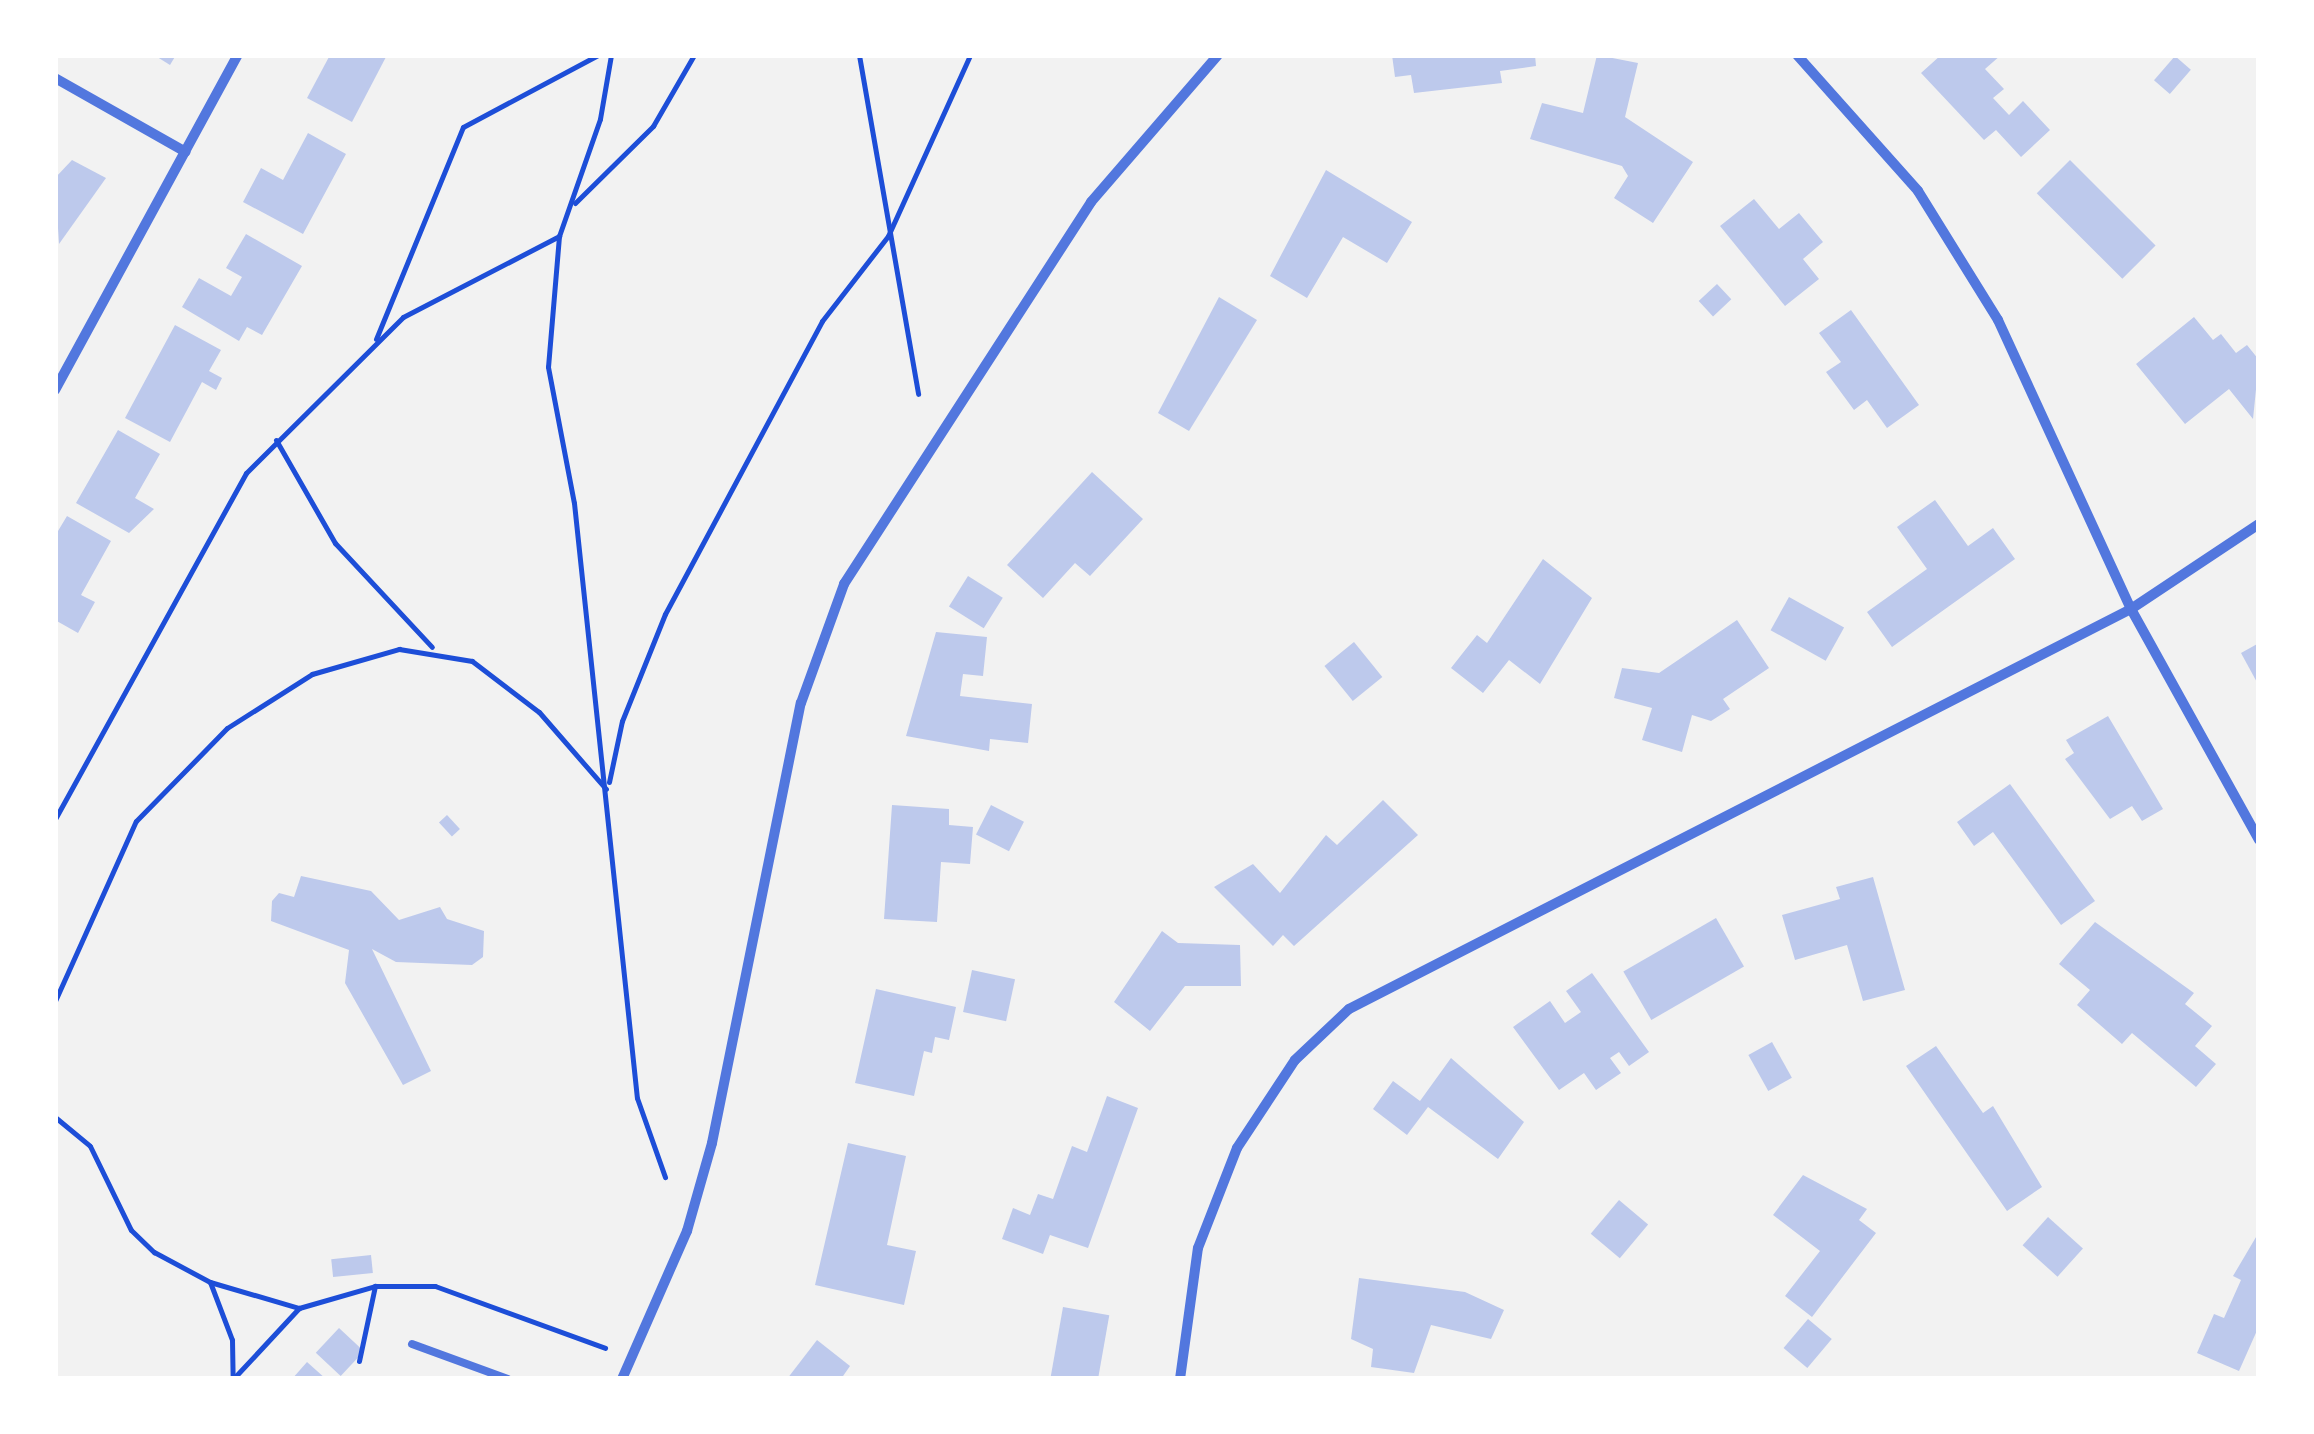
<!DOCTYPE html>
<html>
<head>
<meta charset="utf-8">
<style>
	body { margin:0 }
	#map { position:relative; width:2314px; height:1434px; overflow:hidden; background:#f2f2f2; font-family:"Golos Text",sans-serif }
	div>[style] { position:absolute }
	.building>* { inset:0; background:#bdc9ec; transform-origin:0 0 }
	.path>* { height:5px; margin:-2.5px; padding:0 2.5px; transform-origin:2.5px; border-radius:2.5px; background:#1d4ed8 }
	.service>* { height:8px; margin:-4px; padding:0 4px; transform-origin:4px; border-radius:4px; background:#5277de }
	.minor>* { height:10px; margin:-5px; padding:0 5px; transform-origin:5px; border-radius:5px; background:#5277de }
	span { translate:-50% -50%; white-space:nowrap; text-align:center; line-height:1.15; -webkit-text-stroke:10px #fff; paint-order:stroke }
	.frame { position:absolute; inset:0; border:58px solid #fff; pointer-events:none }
</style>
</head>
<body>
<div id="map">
	<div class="building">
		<i style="clip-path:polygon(154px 55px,176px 55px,170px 65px)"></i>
		<i style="clip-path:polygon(330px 55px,387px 55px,352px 122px,307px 98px)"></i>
		<i style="clip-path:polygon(1392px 55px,1535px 55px,1536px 66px,1500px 71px,1502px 83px,1414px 93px,1411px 75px,1395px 77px)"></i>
		<i style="clip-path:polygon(1597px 55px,1638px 63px,1625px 117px,1693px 162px,1653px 223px,1614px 198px,1628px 176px,1622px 166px,1530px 139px,1542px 103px,1583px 113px)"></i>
		<i style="clip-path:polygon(1941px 55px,2001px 55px,1985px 69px,2004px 89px,1993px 98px,2009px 115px,2023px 101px,2050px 130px,2021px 157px,1996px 130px,1984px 140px,1921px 73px)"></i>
		<i style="left:2175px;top:56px;width:21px;height:32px;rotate:41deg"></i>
		<i style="clip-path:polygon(308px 133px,346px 154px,303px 234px,243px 202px,261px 168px,283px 180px)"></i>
		<i style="clip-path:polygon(72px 160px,106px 178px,59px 244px,55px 178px)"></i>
		<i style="left:2070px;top:160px;width:121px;height:47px;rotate:45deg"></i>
		<i style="clip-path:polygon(1326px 170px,1412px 222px,1387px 263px,1343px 237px,1307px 298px,1270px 276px)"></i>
		<i style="clip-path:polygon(1754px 199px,1779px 229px,1799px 213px,1823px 242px,1803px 259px,1819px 279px,1785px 306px,1720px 226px)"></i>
		<i style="clip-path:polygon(246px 234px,302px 266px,262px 335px,247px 327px,239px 341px,182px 307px,199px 278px,231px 296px,242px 277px,226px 268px)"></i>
		<i style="left:1717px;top:284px;width:21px;height:25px;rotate:47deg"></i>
		<i style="clip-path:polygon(1219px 297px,1257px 320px,1189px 431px,1158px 413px)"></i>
		<i style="clip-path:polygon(1851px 310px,1919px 405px,1887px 428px,1867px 400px,1854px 410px,1826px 372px,1841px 362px,1819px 333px)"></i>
		<i style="clip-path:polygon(2194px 317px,2213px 340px,2221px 334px,2236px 353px,2247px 345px,2259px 360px,2253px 419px,2229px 389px,2185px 424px,2136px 364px)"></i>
		<i style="clip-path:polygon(175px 325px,221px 350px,209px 371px,222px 378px,216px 390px,202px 382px,170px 442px,125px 418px)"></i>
		<i style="clip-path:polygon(118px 430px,160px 454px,135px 498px,154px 509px,129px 533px,76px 503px)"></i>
		<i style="clip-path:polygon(1092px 472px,1143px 519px,1090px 576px,1075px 563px,1043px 598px,1007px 565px)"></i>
		<i style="clip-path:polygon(1935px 500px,1968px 546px,1993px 528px,2015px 559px,1892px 647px,1867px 612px,1927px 569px,1897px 527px)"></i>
		<i style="clip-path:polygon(67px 516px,111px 541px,81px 595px,95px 602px,78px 633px,55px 620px,55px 536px)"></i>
		<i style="clip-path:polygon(1543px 559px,1592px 598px,1540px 684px,1509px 660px,1483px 693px,1451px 668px,1477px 635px,1487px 643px)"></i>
		<i style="left:968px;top:576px;width:41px;height:36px;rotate:32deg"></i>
		<i style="left:1789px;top:597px;width:63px;height:38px;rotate:29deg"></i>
		<i style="clip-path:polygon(1737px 620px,1769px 668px,1723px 699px,1730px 709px,1711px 721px,1692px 715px,1682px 752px,1642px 740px,1652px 708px,1614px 698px,1622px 668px,1659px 673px)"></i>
		<i style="clip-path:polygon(936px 632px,987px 637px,983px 676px,963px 674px,960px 696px,1032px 704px,1028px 743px,990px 739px,989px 751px,906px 736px)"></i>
		<i style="left:1354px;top:642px;width:45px;height:38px;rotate:51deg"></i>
		<i style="clip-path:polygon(2259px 643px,2259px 686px,2241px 653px)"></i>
		<i style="clip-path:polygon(2108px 716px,2163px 809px,2142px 821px,2132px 806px,2110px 819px,2065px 759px,2074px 753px,2066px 740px)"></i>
		<i style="clip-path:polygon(2010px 784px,2095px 901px,2061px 925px,1993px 832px,1974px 846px,1957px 822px)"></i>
		<i style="clip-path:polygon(1383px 800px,1418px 835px,1294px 946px,1283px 935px,1273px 946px,1214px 887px,1253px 864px,1280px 893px,1326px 835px,1337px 845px)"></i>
		<i style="clip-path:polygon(892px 805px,949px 809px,949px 825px,973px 827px,970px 864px,941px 862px,937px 922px,884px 919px)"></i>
		<i style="left:991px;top:805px;width:37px;height:33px;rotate:27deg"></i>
		<i style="left:447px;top:815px;width:19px;height:11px;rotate:47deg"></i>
		<i style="clip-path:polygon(301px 876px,371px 891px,399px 920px,440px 907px,447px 919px,484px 931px,483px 957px,472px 965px,396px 962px,372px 949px,431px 1071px,403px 1085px,345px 983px,349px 950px,271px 921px,272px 901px,279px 893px,294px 897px)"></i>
		<i style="clip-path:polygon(1873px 877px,1905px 990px,1863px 1001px,1847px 945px,1795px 960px,1782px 915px,1840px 899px,1836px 887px)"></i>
		<i style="left:1716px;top:918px;width:56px;height:107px;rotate:60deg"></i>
		<i style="clip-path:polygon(2095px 922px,2194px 993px,2185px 1004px,2212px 1026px,2195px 1046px,2216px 1064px,2196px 1087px,2132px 1033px,2122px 1044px,2077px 1005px,2090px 990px,2059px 964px)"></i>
		<i style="clip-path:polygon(1162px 931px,1178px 943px,1240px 945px,1241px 986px,1185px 986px,1150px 1031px,1114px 1002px)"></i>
		<i style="left:972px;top:970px;width:44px;height:43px;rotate:12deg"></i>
		<i style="clip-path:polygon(1592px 973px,1649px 1052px,1629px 1066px,1619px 1052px,1610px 1058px,1621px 1073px,1596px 1090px,1584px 1073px,1559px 1090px,1513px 1027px,1550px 1001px,1565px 1023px,1581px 1012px,1566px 991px)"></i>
		<i style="clip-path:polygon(876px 989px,956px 1007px,949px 1040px,935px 1037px,932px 1053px,924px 1051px,914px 1096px,855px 1083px)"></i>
		<i style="left:1772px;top:1042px;width:41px;height:27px;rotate:61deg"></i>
		<i style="clip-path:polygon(1936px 1046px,1983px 1113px,1993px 1106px,2042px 1187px,2007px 1211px,1906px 1066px)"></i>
		<i style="clip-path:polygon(1451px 1058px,1524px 1122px,1498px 1159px,1428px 1107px,1407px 1135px,1373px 1109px,1393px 1081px,1420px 1101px)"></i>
		<i style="clip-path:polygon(1107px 1096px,1138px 1108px,1088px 1248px,1050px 1235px,1043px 1254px,1002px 1239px,1013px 1208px,1030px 1215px,1038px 1194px,1053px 1199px,1072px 1146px,1087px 1152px)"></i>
		<i style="clip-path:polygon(848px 1143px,906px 1156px,887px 1245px,916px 1251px,904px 1305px,815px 1285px)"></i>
		<i style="clip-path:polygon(1803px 1175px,1867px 1209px,1859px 1220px,1876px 1233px,1812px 1317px,1785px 1296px,1820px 1251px,1773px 1215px)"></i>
		<i style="left:1619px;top:1200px;width:38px;height:44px;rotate:40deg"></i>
		<i style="left:2048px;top:1217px;width:47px;height:38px;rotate:42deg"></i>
		<i style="clip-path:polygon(2259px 1232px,2259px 1326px,2239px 1371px,2197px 1353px,2214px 1314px,2224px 1318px,2241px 1280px,2233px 1276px)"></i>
		<i style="left:371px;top:1255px;width:18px;height:40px;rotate:84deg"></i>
		<i style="clip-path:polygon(1359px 1278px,1465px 1292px,1504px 1310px,1491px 1339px,1431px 1325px,1414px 1373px,1371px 1367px,1373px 1349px,1351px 1339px)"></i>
		<i style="left:1063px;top:1307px;width:47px;height:73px;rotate:10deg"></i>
		<i style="left:1808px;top:1319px;width:31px;height:38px;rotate:40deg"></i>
		<i style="left:339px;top:1328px;width:34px;height:34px;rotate:43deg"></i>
		<i style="clip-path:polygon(817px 1340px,850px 1366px,841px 1379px,787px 1379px)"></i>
		<i style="clip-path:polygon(307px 1362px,326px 1379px,292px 1379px)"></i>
	</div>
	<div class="path">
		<i style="left:611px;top:55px;width:65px;rotate:99.8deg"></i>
		<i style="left:600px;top:119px;width:124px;rotate:109.3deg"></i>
		<i style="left:559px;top:236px;width:131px;rotate:94.8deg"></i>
		<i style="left:548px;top:367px;width:138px;rotate:79.2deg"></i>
		<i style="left:574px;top:503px;width:598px;rotate:83.96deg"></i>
		<i style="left:637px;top:1098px;width:84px;rotate:70.5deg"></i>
		<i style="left:859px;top:55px;width:344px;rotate:80.1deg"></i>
		<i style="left:575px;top:203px;width:110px;rotate:-44.6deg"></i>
		<i style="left:653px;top:126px;width:82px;rotate:-60deg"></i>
		<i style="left:376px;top:339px;width:229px;rotate:-67.7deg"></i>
		<i style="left:463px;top:127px;width:153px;rotate:-28.1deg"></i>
		<i style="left:276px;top:440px;width:119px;rotate:60.2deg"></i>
		<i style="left:335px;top:543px;width:142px;rotate:47deg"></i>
		<i style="left:609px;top:782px;width:62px;rotate:-78deg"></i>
		<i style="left:622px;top:721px;width:115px;rotate:-68.1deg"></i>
		<i style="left:665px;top:614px;width:332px;rotate:-61.8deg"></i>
		<i style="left:822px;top:321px;width:108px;rotate:-52.2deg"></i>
		<i style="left:888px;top:236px;width:199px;rotate:-65.6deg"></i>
		<i style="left:55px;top:819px;width:395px;rotate:-61.1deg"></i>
		<i style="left:246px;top:473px;width:221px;rotate:-44.8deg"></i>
		<i style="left:403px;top:317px;width:176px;rotate:-27.4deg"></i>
		<i style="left:55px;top:1001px;width:197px;rotate:-65.8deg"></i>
		<i style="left:136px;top:821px;width:130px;rotate:-45.6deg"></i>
		<i style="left:227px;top:728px;width:101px;rotate:-32.4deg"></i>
		<i style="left:312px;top:674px;width:91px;rotate:-16deg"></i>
		<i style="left:399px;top:649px;width:74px;rotate:9.3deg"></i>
		<i style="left:472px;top:661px;width:84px;rotate:37.3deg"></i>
		<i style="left:539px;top:712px;width:102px;rotate:49deg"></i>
		<i style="left:55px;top:1117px;width:45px;rotate:39.6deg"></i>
		<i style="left:90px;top:1146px;width:93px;rotate:64deg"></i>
		<i style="left:131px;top:1230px;width:32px;rotate:44deg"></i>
		<i style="left:154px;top:1252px;width:64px;rotate:28.2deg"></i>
		<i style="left:210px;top:1282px;width:93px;rotate:16.3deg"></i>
		<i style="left:299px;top:1308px;width:97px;rotate:132.9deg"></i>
		<i style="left:210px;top:1282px;width:62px;rotate:69.2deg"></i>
		<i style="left:232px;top:1340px;width:39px;rotate:89deg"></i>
		<i style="left:299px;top:1308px;width:79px;rotate:-16.1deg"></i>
		<i style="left:375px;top:1286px;width:60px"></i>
		<i style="left:435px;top:1286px;width:181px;rotate:20deg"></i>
		<i style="left:359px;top:1361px;width:77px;rotate:-78deg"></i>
	</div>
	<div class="service">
		<i style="left:412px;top:1344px;width:102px;rotate:20deg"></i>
	</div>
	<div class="minor">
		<i style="left:1797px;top:55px;width:182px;rotate:48.3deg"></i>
		<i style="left:1918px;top:191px;width:152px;rotate:58.2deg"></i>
		<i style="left:1998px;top:320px;width:318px;rotate:65.3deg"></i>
		<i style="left:2131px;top:609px;width:264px;rotate:61deg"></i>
		<i style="left:55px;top:78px;width:150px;rotate:29.5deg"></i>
		<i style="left:55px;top:390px;width:382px;rotate:-61.4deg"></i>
		<i style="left:622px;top:1379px;width:162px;rotate:-66.3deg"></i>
		<i style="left:687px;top:1231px;width:91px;rotate:-74.1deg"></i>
		<i style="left:712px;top:1143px;width:449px;rotate:-78.6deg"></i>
		<i style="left:801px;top:703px;width:127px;rotate:-70.1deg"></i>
		<i style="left:844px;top:584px;width:455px;rotate:-57.1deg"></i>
		<i style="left:1091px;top:202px;width:194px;rotate:-49.2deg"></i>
		<i style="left:1180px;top:1379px;width:132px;rotate:-82.2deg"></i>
		<i style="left:1198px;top:1248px;width:107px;rotate:-68.7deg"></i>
		<i style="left:1237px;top:1148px;width:105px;rotate:-56.6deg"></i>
		<i style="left:1295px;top:1060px;width:74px;rotate:-43.4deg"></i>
		<i style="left:1349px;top:1009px;width:878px;rotate:-27.09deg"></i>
		<i style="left:2131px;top:609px;width:154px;rotate:-33.6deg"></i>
	</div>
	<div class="frame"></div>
</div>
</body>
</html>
